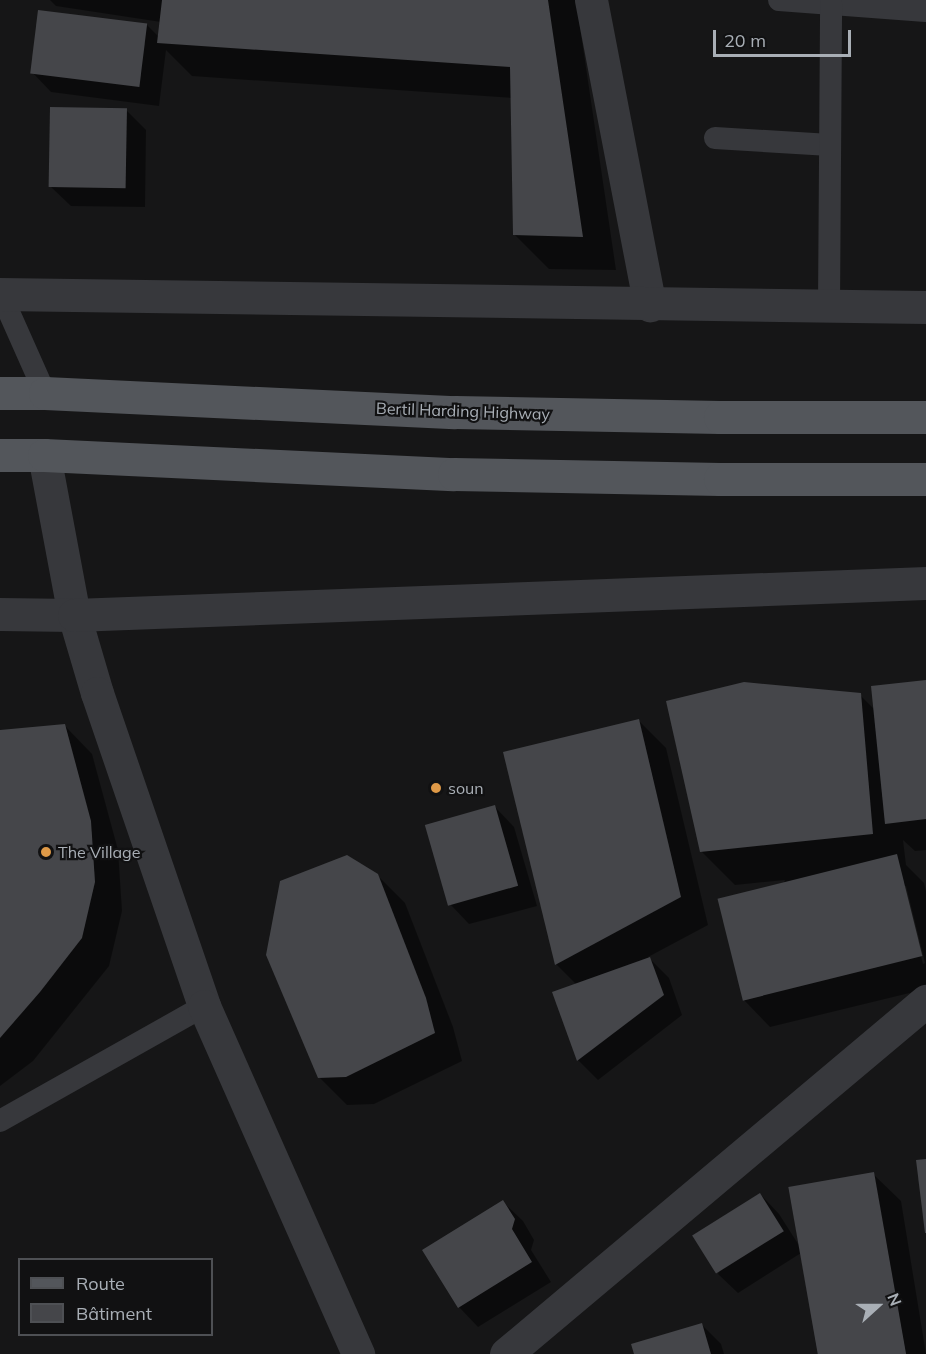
<!DOCTYPE html>
<html>
<head>
<meta charset="utf-8">
<style>
	body { margin:0 }
	#map { position:relative; width:926px; height:1354px; overflow:hidden; background:#161617; font-family:Mulish,sans-serif }
	div>[style] { position:absolute }
	.shadow>* { inset:0; background:#0007 }
	.building>* { inset:0; background:#45464a; transform-origin:0 0 }
	.lane>* { height:22px; margin:-11px; padding:0 11px; transform-origin:11px; border-radius:11px; background:#37383c }
	.street>* { height:33px; margin:-16.5px; padding:0 16.5px; transform-origin:16.5px; border-radius:16.5px; background:#37383c }
	.primary>* { height:33px; margin:-16.5px; padding:0 16.5px; transform-origin:16.5px; border-radius:16.5px; background:#53565b }
	.dots>* { width:16px; height:16px; translate:-50% -50%; box-sizing:border-box; border:3px solid #111112; border-radius:50% }
	span { translate:-50% -50%; white-space:nowrap; text-align:center; line-height:1.15; -webkit-text-stroke:4.5px #111112; paint-order:stroke }
	.street-label { font-size:16px; color:#a9afb6 }
	.poi-label { font-size:16px; color:#a9afb6 }
	.left { translate:0 -50%; text-align:left }
	.legend { position:absolute; left:18px; top:1258px; width:195px; height:78px; box-sizing:border-box; background:#111112; border:2px solid #4e5054; margin:0; padding:8px 10px; list-style:none; font-size:18px; color:#a9afb6 }
	.legend li { display:flex; align-items:center; gap:12px; height:30px }
	.legend b { width:30px; border:2px solid #4e5054 }
	.north { position:absolute; left:848px; top:1276px; width:60px; height:60px; -webkit-text-stroke:4px #111112; paint-order:stroke; rotate:69deg; font-size:16px; font-weight:700; line-height:24px; text-align:center; color:#a9afb6 }
	.north::after { content:''; display:block; margin:auto; width:21px; height:27px; background:#a9afb6; clip-path:polygon(50% 0,100% 100%,50% 72%,0 100%) }
	.scale { position:absolute; left:713px; top:30px; width:138px; height:27px; box-sizing:border-box; border:3px solid #a9afb6; border-top:0; padding-left:8px; font-size:18px; line-height:21px; white-space:nowrap; color:#a9afb6; -webkit-text-stroke:4px #111112; paint-order:stroke }
</style>
</head>
<body>
<div id="map">
	<div class="shadow">
		<i style="clip-path:polygon(50px 0,576px 0,616px 270px,549px 269px,515px 235px,512px 98px,192px 76px,166px 50px,159px 106px,51px 92px,32px 72px,147px 25px,159px 37px,161px 22px,56px 6px)"></i>
		<i style="clip-path:polygon(126px 110px,146px 130px,145px 207px,71px 206px,51px 187px)"></i>
		<i style="clip-path:polygon(evenodd,926px 682px,926px 850px,915px 851px,903px 840px,906px 865px,924px 883px,926px 891px,926px 989px,770px 1027px,743px 999px,785px 880px,735px 885px,702px 852px,860px 695px,875px 710px,926px 682px,903px 886px,906px 886px,925px 963px,923px 964px,903px 886px)"></i>
		<i style="clip-path:polygon(639px 721px,666px 748px,708px 925px,648px 957px,669px 978px,682px 1015px,598px 1080px,578px 1060px,554px 993px,576px 984px,556px 964px)"></i>
		<i style="clip-path:polygon(65px 726px,92px 754px,118px 850px,122px 911px,109px 966px,33px 1061px,0 1086px,0 731px)"></i>
		<i style="clip-path:polygon(495px 807px,514px 827px,537px 906px,469px 924px,450px 904px)"></i>
		<i style="clip-path:polygon(377px 875px,405px 903px,453px 1027px,462px 1061px,374px 1104px,347px 1105px,319px 1077px)"></i>
		<i style="clip-path:polygon(873px 1174px,901px 1201px,926px 1354px,819px 1354px,801px 1253px,738px 1293px,718px 1274px,760px 1194px,779px 1214px,800px 1247px)"></i>
		<i style="clip-path:polygon(503px 1202px,523px 1221px,534px 1240px,531px 1250px,551px 1282px,478px 1327px,459px 1307px)"></i>
		<i style="clip-path:polygon(701px 1324px,721px 1344px,724px 1354px,635px 1354px)"></i>
	</div>
	<div class="building">
		<i style="clip-path:polygon(162px 0,548px 0,583px 237px,513px 235px,510px 67px,157px 43px)"></i>
		<i style="left:38px;top:10px;width:110px;height:64px;rotate:7deg"></i>
		<i style="left:50px;top:107px;width:77px;height:80px;rotate:1deg"></i>
		<i style="clip-path:polygon(926px 680px,926px 819px,885px 824px,871px 686px)"></i>
		<i style="clip-path:polygon(744px 682px,861px 693px,873px 834px,700px 852px,666px 701px)"></i>
		<i style="clip-path:polygon(639px 719px,681px 897px,555px 965px,503px 752px)"></i>
		<i style="clip-path:polygon(65px 724px,91px 821px,95px 882px,82px 938px,40px 992px,0 1038px,0 730px)"></i>
		<i style="left:495px;top:805px;width:84px;height:73px;rotate:74deg"></i>
		<i style="left:897px;top:854px;width:105px;height:185px;rotate:76deg"></i>
		<i style="clip-path:polygon(347px 855px,378px 874px,426px 998px,435px 1033px,346px 1077px,318px 1078px,266px 955px,280px 881px)"></i>
		<i style="clip-path:polygon(650px 957px,664px 995px,577px 1061px,552px 992px)"></i>
		<i style="clip-path:polygon(926px 1159px,926px 1233px,925px 1233px,916px 1160px)"></i>
		<i style="left:874px;top:1172px;width:185px;height:87px;rotate:80deg"></i>
		<i style="left:760px;top:1193px;width:45px;height:80px;rotate:58deg"></i>
		<i style="clip-path:polygon(503px 1200px,515px 1219px,512px 1229px,532px 1262px,458px 1308px,422px 1250px)"></i>
		<i style="clip-path:polygon(702px 1323px,711px 1354px,634px 1354px,631px 1344px)"></i>
	</div>
	<div class="lane">
		<i style="left:779px;top:0;width:147px;rotate:4.3deg"></i>
		<i style="left:715px;top:138px;width:115px;rotate:3.5deg"></i>
		<i style="left:0;top:292px;width:111px;rotate:66deg"></i>
		<i style="left:829px;top:305px;width:301px;rotate:-89.6deg"></i>
		<i style="left:0;top:1121px;width:234px;rotate:-29.4deg"></i>
	</div>
	<div class="street">
		<i style="left:591px;top:0;width:311px;rotate:79.1deg"></i>
		<i style="left:0;top:294px;width:926px;rotate:0.8deg"></i>
		<i style="left:44px;top:455px;width:163px;rotate:79.4deg"></i>
		<i style="left:74px;top:615px;width:81px;rotate:73.6deg"></i>
		<i style="left:97px;top:693px;width:331px;rotate:71.1deg"></i>
		<i style="left:204px;top:1006px;width:381px;rotate:66.1deg"></i>
		<i style="left:0;top:614px;width:74px;rotate:0.8deg"></i>
		<i style="left:74px;top:615px;width:853px;rotate:-2.15deg"></i>
		<i style="left:506px;top:1354px;width:549px;rotate:-40.05deg"></i>
	</div>
	<div class="primary">
		<i style="left:0;top:393px;width:45px"></i>
		<i style="left:45px;top:393px;width:410px;rotate:2.7deg"></i>
		<i style="left:455px;top:412px;width:265px;rotate:1.1deg"></i>
		<i style="left:720px;top:417px;width:206px"></i>
		<i style="left:0;top:455px;width:44px"></i>
		<i style="left:44px;top:455px;width:410px;rotate:2.7deg"></i>
		<i style="left:454px;top:474px;width:266px;rotate:1.1deg"></i>
		<i style="left:720px;top:479px;width:206px"></i>
	</div>
	<div class="dots">
		<i style="left:436px;top:788px;background:#de9947"></i>
		<i style="left:46px;top:852px;background:#de9947"></i>
	</div>
	<div class="street-label">
		<span style="left:463px;top:411px;rotate:2deg">Bertil Harding Highway</span>
	</div>
	<div class="poi-label">
		<span class="left" style="left:448px;top:788px">soun</span>
		<span class="left" style="left:58px;top:852px">The Village</span>
	</div>
	<ul class="legend">
	<li><b style="height:8px;background:#53565b"></b>Route</li>
	<li><b style="height:16px;background:#45464a"></b>Bâtiment</li>
	</ul>
	<div class="north">N</div>
	<div class="scale">20 m</div>
</div>
</body>
</html>
